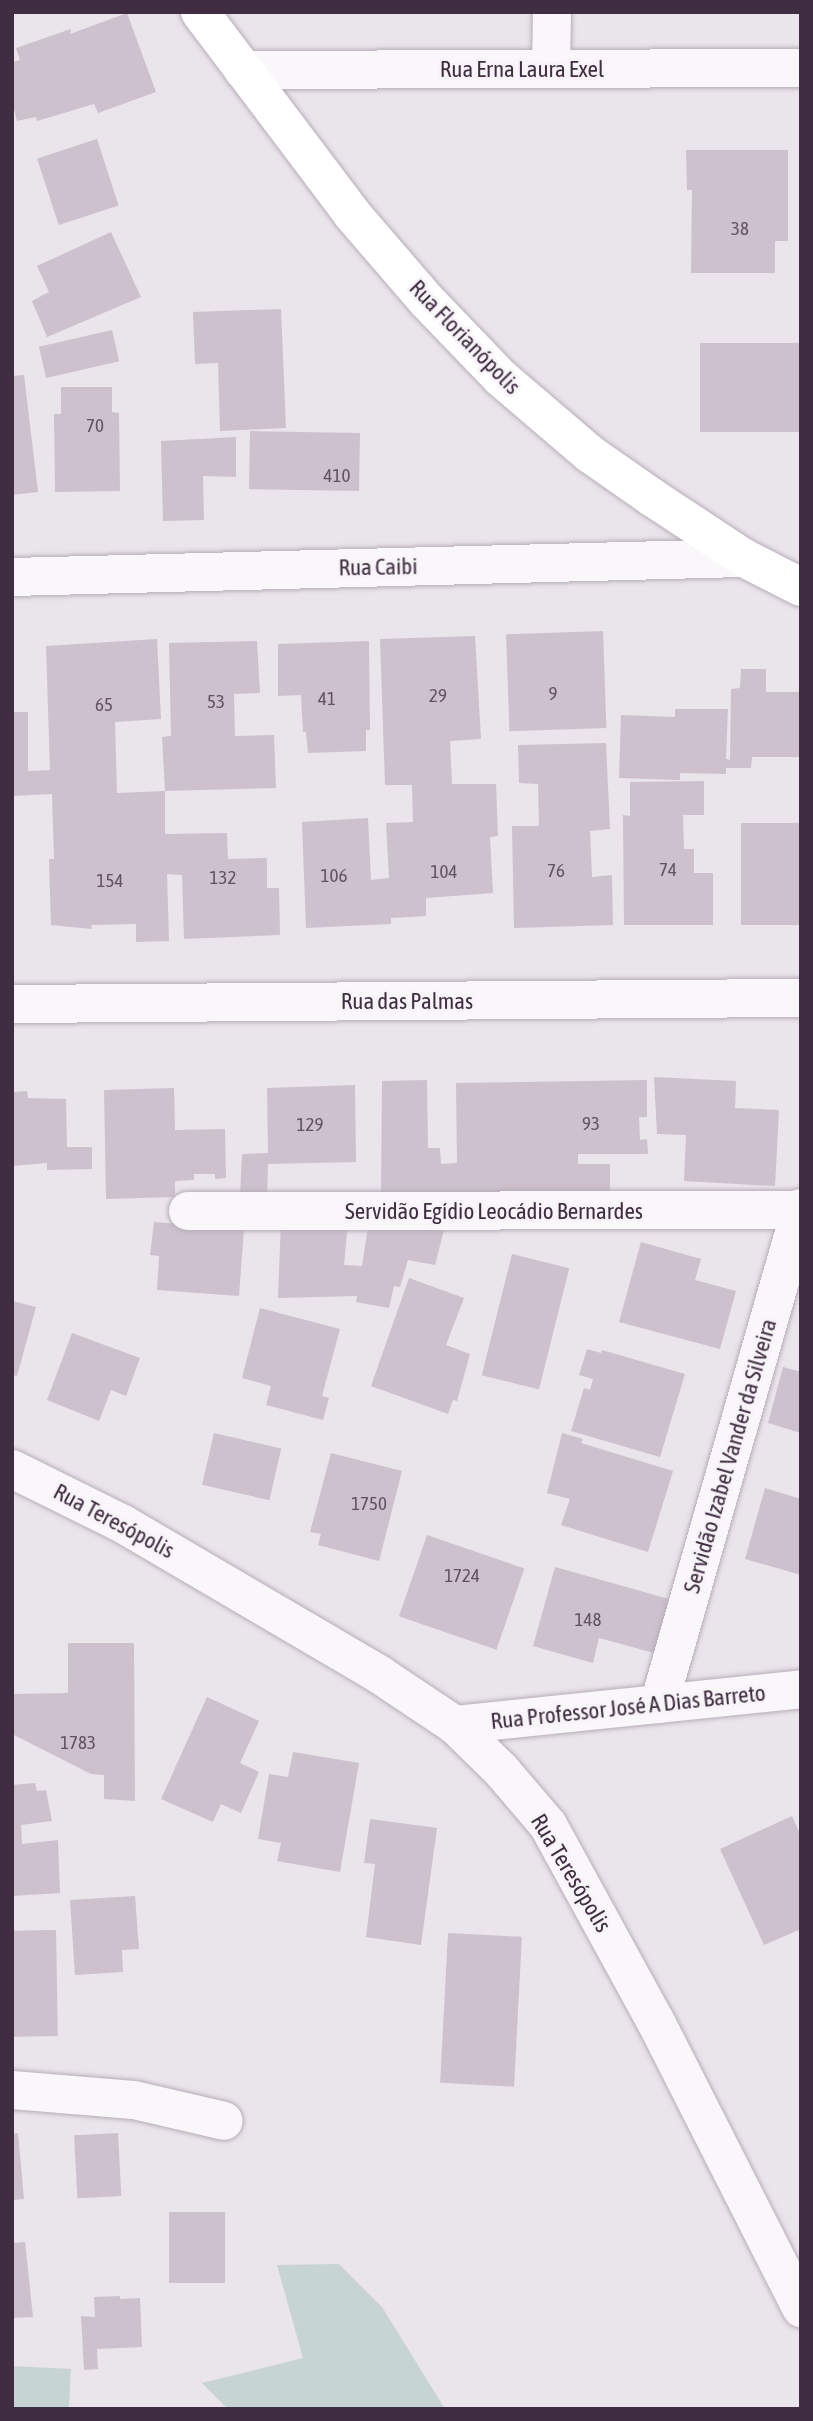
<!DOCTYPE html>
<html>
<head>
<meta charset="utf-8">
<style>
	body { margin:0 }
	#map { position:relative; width:813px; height:2421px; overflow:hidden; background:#eae4eb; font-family:"Asap Condensed",sans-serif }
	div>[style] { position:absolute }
	.green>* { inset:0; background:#c6d4d4; transform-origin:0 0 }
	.building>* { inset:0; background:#ccc1cd; transform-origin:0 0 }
	.roads { filter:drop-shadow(0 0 2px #b7adb8) drop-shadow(0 0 2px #b7adb8) }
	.street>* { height:38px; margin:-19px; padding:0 19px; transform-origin:19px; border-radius:19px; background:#f9f7f9 }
	.secondary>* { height:38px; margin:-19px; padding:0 19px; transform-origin:19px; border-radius:19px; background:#fff }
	span { translate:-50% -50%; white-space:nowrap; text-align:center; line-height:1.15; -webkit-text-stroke:6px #f7f4f8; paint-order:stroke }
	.number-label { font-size:19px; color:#635265 }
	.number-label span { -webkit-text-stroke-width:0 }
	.street-label { font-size:23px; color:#402d42 }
	.frame { position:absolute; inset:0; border:14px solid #402d42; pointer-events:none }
</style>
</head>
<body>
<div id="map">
	<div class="green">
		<i style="clip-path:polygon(339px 2264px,382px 2307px,445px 2409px,228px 2409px,202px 2383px,303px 2358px,277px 2265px)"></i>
		<i style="left:12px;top:2366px;width:59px;height:43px;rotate:3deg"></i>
	</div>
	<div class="building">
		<i style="clip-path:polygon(127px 13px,156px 92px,98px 113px,94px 104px,37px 121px,36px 117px,17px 121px,12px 100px,12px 62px,20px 60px,16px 48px,71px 29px,70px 34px)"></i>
		<i style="left:97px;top:139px;width:70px;height:63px;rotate:72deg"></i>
		<i style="clip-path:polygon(686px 150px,788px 150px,788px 241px,775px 241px,775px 273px,691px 273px,692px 190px,687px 190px)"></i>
		<i style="clip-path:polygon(111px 232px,141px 297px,47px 337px,32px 301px,49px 292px,37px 266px)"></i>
		<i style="clip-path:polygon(281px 309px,286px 428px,220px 431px,218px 363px,195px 364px,193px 312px)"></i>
		<i style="left:112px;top:330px;width:32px;height:75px;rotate:77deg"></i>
		<i style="left:700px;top:343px;width:101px;height:89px"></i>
		<i style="clip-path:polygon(24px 375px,38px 492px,12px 495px,12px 376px)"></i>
		<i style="clip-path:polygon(61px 387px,112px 387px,112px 412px,119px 413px,120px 491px,55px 492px,54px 414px,61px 414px)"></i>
		<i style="left:360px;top:433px;width:58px;height:110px;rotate:91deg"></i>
		<i style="clip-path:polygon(236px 437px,236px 477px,203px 476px,204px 520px,163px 521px,161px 441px)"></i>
		<i style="left:603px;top:631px;width:97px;height:97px;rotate:88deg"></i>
		<i style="clip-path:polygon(475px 636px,481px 739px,450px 741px,452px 784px,496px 784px,498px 836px,490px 837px,493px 893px,426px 898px,426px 916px,391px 918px,391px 924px,306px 928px,302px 822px,368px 818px,371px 880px,389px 878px,386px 823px,413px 822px,412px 785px,385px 785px,380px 639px)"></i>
		<i style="clip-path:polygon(157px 639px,161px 719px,115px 722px,117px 793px,165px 791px,162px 737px,171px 736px,169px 643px,257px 641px,260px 693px,234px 694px,235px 736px,274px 735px,276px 788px,165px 791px,165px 834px,227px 833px,228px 859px,267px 858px,267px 888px,279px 888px,280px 935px,184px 939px,182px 875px,167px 874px,169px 941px,136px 942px,136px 924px,91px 925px,92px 929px,51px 925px,49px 859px,54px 859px,52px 794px,12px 796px,12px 712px,28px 712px,28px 771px,50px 770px,46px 646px)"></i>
		<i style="clip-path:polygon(369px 641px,370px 730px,366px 730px,366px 751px,308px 753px,306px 732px,303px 732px,301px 695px,278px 696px,278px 644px)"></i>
		<i style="clip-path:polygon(741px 669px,766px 669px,766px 692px,801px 692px,801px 757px,752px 757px,751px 768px,726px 768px,726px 774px,680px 773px,680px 780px,619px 778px,621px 715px,675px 717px,675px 709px,728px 709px,726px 759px,730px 760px,731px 689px,740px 688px)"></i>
		<i style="clip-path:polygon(606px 743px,610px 829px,590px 831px,592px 877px,612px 875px,613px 925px,514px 928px,512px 826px,539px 826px,538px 784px,519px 783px,518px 745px)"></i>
		<i style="clip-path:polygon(704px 781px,704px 815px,683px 815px,684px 849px,694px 849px,694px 873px,713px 873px,713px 925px,624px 925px,623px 815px,630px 816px,630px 782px)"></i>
		<i style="left:801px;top:823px;width:102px;height:60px;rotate:90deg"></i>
		<i style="clip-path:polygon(654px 1077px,736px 1081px,735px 1108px,779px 1110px,775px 1186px,684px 1181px,686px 1135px,657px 1134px)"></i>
		<i style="clip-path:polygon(427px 1080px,428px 1148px,440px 1148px,441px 1164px,457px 1163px,456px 1083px,647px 1080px,647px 1117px,639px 1117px,640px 1140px,647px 1139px,648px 1154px,578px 1154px,578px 1164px,610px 1164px,610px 1195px,381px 1195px,382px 1081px)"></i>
		<i style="clip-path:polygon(355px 1085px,356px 1162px,268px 1164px,267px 1196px,240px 1196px,242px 1154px,268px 1153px,267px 1088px)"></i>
		<i style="clip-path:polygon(174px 1088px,175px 1130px,225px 1129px,226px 1178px,215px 1179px,215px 1174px,194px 1174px,194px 1180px,175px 1181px,175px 1197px,106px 1199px,104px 1090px)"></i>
		<i style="clip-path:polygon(27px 1091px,28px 1098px,66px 1099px,67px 1147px,92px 1147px,92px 1169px,47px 1170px,47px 1163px,12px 1166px,12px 1092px)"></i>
		<i style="clip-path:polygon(281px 1220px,348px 1223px,344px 1265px,362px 1266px,369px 1220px,444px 1230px,435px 1265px,408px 1260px,400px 1287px,394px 1286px,389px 1308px,356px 1302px,357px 1296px,278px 1298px)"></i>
		<i style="clip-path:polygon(154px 1222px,244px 1229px,239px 1296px,157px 1290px,159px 1256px,150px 1255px)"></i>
		<i style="clip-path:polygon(641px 1242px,701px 1259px,695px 1280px,736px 1291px,720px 1349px,619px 1322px)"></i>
		<i style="left:512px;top:1254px;width:59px;height:125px;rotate:14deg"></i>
		<i style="clip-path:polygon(409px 1278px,464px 1298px,446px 1345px,470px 1354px,457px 1401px,453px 1400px,448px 1414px,371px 1386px)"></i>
		<i style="clip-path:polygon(12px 1301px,36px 1307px,17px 1376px,12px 1375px)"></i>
		<i style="clip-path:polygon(260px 1308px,340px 1329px,322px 1396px,329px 1398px,323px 1420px,266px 1405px,271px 1386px,242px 1378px)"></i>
		<i style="clip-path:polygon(72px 1333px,140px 1358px,126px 1396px,111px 1390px,99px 1421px,47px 1400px)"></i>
		<i style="clip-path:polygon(587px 1349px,601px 1353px,602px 1350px,685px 1374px,660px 1457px,571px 1431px,584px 1388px,590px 1390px,593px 1379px,579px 1375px)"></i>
		<i style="clip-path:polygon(783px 1367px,801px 1372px,801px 1433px,768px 1423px)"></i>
		<i style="left:214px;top:1433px;width:69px;height:53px;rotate:13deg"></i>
		<i style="clip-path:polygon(562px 1433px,583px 1439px,581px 1443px,673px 1471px,648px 1552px,561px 1525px,570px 1499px,547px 1493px)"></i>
		<i style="clip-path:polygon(331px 1453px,402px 1471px,379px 1561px,318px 1545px,321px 1534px,310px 1532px)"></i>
		<i style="clip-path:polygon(765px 1488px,801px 1499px,801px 1575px,745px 1559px)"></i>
		<i style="left:427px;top:1535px;width:103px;height:86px;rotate:19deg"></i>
		<i style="clip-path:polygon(555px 1567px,669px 1599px,654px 1653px,599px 1638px,593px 1663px,533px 1646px)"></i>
		<i style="clip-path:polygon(68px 1643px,134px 1643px,135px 1801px,104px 1799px,104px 1775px,91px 1774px,12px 1734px,12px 1694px,68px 1693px)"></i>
		<i style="clip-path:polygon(207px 1697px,259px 1721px,240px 1763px,259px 1772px,241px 1813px,221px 1804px,213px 1822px,161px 1799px)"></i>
		<i style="clip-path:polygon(293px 1752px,359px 1763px,340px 1872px,277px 1861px,281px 1843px,258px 1839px,269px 1774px,288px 1777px)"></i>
		<i style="clip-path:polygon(35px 1783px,37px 1791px,46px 1790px,52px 1821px,21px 1825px,22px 1844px,58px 1840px,60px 1893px,12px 1896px,12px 1785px)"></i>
		<i style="clip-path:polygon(792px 1816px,801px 1836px,801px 1929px,764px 1945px,720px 1849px)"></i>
		<i style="clip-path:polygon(370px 1819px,437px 1828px,421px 1945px,366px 1937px,375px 1864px,364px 1863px)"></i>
		<i style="clip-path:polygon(135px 1896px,139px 1949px,122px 1950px,123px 1972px,75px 1975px,70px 1900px)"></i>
		<i style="left:56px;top:1930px;width:106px;height:44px;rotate:89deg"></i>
		<i style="left:448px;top:1933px;width:74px;height:150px;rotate:3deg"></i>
		<i style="clip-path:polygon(18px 2133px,24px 2199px,12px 2200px,12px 2134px)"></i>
		<i style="left:118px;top:2133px;width:63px;height:44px;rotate:87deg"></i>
		<i style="left:169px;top:2212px;width:56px;height:71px"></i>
		<i style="clip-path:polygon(25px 2242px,33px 2317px,12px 2318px,12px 2243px)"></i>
		<i style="clip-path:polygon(120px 2296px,120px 2299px,140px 2298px,142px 2347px,97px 2349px,98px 2369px,84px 2370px,81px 2316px,95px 2317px,94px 2297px)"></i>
	</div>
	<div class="roads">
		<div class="street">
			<i style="left:551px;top:69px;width:57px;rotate:-89deg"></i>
			<i style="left:243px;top:70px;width:558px;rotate:-0.21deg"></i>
			<i style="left:12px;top:577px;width:732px;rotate:-1.49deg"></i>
			<i style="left:12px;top:1004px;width:789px;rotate:-0.44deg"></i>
			<i style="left:188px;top:1211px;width:612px;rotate:-0.09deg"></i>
			<i style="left:12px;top:1469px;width:124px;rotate:26.4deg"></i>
			<i style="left:123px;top:1524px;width:298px;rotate:30.4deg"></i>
			<i style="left:380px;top:1675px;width:90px;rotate:33.7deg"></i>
			<i style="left:455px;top:1725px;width:64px;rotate:44.4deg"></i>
			<i style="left:501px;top:1770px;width:72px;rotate:49.5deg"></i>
			<i style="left:548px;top:1825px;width:225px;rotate:61.3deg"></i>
			<i style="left:656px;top:2022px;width:321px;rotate:63.1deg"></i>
			<i style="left:659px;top:1704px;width:516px;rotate:-74.02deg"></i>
			<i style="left:455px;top:1725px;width:348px;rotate:-5.9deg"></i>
			<i style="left:12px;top:2090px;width:122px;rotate:4.7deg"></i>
			<i style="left:134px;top:2100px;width:92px;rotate:13.1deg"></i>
		</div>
		<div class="secondary">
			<i style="left:200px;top:12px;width:253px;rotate:53deg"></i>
			<i style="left:352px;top:214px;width:113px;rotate:49.3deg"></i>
			<i style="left:426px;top:300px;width:108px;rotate:46.1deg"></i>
			<i style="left:501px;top:378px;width:117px;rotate:40.5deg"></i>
			<i style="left:590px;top:454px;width:77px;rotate:34.9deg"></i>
			<i style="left:653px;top:498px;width:109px;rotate:33.4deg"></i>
			<i style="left:744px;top:558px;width:64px;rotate:27deg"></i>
		</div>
	</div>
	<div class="number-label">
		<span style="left:740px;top:229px">38</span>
		<span style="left:95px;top:426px">70</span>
		<span style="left:337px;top:476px">410</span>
		<span style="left:553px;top:694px">9</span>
		<span style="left:438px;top:696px">29</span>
		<span style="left:327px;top:699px">41</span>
		<span style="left:216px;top:702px">53</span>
		<span style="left:104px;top:705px">65</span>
		<span style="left:668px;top:870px">74</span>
		<span style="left:556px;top:871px">76</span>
		<span style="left:444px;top:872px">104</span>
		<span style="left:334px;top:876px">106</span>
		<span style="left:223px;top:878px">132</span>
		<span style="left:110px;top:881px">154</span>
		<span style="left:591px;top:1124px">93</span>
		<span style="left:310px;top:1125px">129</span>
		<span style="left:369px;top:1504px">1750</span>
		<span style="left:462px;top:1576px">1724</span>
		<span style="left:588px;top:1620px">148</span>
		<span style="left:78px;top:1743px">1783</span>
	</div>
	<div class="street-label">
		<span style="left:522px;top:69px">Rua Erna Laura Exel</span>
		<span style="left:465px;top:337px;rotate:46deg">Rua Florianópolis</span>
		<span style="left:378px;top:567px;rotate:-1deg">Rua Caibi</span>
		<span style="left:407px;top:1001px">Rua das Palmas</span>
		<span style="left:494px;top:1211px">Servidão Egídio Leocádio Bernardes</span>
		<span style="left:730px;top:1456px;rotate:-74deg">Servidão Izabel Vander da Silveira</span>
		<span style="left:114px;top:1521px;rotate:28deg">Rua Teresópolis</span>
		<span style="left:628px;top:1707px;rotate:-6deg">Rua Professor José A Dias Barreto</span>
		<span style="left:571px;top:1873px;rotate:59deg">Rua Teresópolis</span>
	</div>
	<div class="frame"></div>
</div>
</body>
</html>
